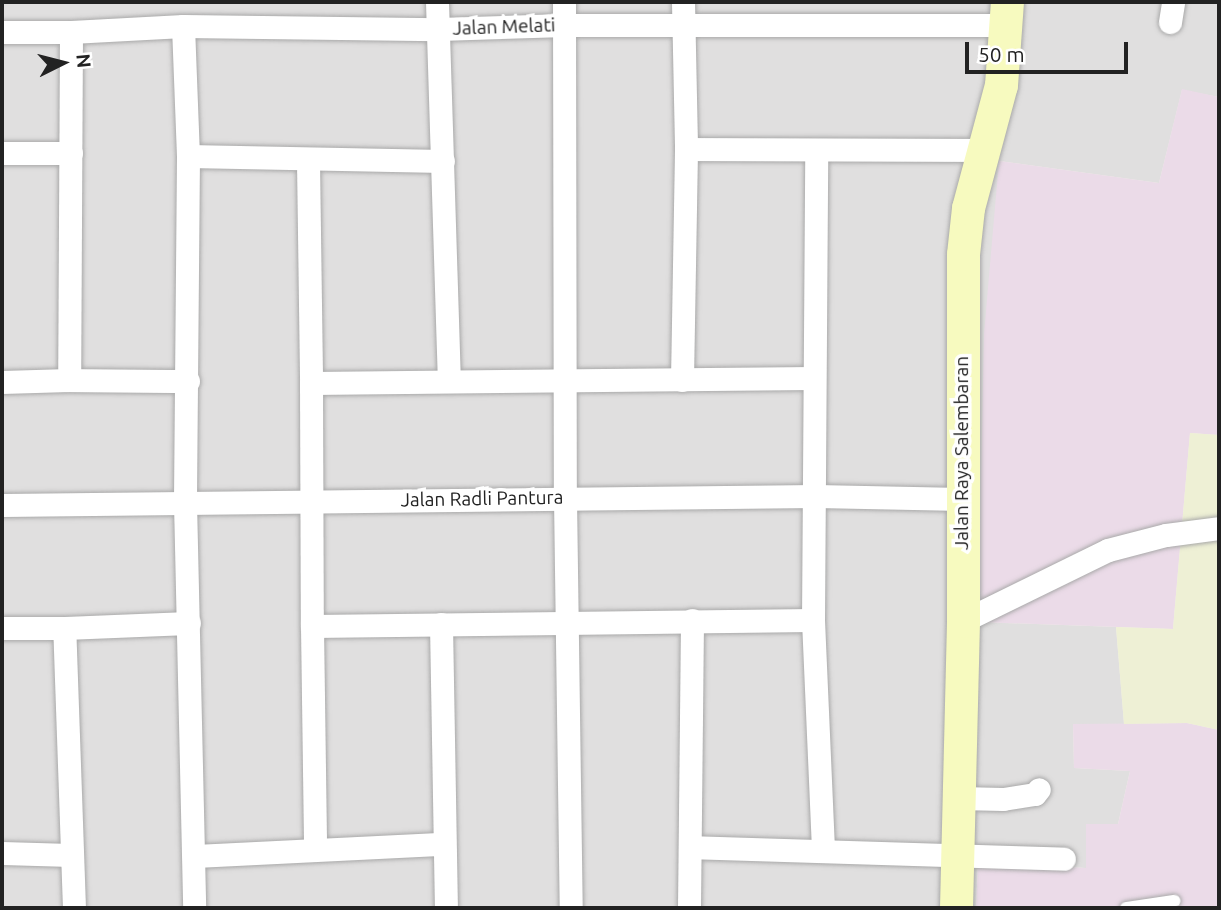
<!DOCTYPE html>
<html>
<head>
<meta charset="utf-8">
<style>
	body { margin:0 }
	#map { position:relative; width:1221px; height:910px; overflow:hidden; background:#f2efe9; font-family:Ubuntu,sans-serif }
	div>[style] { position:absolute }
	.residential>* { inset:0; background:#e0dfdf }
	.industrial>* { inset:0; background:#ebdbe8 }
	.farmland>* { inset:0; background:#eef0d5 }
	.roads { filter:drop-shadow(0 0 2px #a9a9a9) drop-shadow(0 0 2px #a9a9a9) }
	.lane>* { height:12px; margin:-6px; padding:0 6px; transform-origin:6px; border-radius:6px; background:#fff }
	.street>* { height:23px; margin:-11.5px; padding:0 11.5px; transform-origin:11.5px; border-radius:11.5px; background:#fff }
	.secondary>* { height:33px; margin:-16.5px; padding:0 16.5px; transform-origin:16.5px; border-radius:16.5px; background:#f7fabf }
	span { translate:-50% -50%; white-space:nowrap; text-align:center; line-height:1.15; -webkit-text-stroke:7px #fff; paint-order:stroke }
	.street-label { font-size:19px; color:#222 }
	.frame { position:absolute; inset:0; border:4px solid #222; pointer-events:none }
	.north { position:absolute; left:28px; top:28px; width:70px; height:70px; -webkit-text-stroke:5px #fff; paint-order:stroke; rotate:84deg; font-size:19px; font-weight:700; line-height:28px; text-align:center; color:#222 }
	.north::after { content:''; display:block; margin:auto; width:24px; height:32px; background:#222; clip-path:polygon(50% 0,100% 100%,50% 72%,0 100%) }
	.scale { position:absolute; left:965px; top:42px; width:163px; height:32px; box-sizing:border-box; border:4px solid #222; border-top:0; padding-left:9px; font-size:21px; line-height:24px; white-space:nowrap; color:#222; -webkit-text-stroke:5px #fff; paint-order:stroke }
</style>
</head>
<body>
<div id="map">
	<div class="residential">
		<i style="clip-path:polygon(2px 2px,1219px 2px,1219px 97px,1182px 90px,1159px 183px,999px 161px,979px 622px,1116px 627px,1124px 724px,1073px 724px,1074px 768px,1130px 771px,1118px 824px,1086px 824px,1086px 868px,978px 862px,976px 908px,2px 908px)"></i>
	</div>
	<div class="industrial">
		<i style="clip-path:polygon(1182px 89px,1219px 97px,1219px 435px,1190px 433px,1173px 629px,978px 622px,984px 334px,999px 161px,1159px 183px)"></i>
		<i style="clip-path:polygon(1187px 723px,1219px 730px,1219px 908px,976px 908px,978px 862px,1086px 868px,1086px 824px,1118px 824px,1130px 771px,1074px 768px,1073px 724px)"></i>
	</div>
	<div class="farmland">
		<i style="clip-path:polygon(1190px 433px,1219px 435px,1219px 730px,1187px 723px,1124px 724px,1116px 627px,1173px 629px)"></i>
	</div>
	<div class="roads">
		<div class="lane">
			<i style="left:1126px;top:908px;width:49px;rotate:-8.3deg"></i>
		</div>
		<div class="street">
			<i style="left:437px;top:2px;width:379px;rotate:88.2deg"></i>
			<i style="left:564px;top:2px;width:496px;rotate:89.9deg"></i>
			<i style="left:565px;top:498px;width:410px;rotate:89.2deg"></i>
			<i style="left:683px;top:2px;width:147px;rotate:88.8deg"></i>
			<i style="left:686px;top:149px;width:298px;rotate:0.2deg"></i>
			<i style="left:1170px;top:22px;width:20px;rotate:-81deg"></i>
			<i style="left:183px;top:26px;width:130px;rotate:87.8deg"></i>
			<i style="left:188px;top:156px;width:346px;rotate:90.5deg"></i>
			<i style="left:185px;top:502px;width:406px;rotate:88.7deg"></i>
			<i style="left:2px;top:32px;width:69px"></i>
			<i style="left:71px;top:32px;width:112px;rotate:-3.1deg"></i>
			<i style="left:183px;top:26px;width:256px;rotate:0.7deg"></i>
			<i style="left:439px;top:29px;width:126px;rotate:-1.8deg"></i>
			<i style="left:565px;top:25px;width:441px"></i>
			<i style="left:71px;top:32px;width:348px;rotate:90.3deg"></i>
			<i style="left:69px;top:380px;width:119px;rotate:0.5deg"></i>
			<i style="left:2px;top:153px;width:69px"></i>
			<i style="left:188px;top:156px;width:255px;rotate:1.1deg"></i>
			<i style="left:308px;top:161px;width:222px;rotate:89.2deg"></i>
			<i style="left:813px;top:378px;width:502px;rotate:179.43deg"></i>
			<i style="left:311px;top:383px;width:243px;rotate:89.8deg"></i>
			<i style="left:312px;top:626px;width:501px;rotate:-0.69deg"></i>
			<i style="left:813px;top:620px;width:470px;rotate:-89.6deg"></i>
			<i style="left:682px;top:380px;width:231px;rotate:-89deg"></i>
			<i style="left:2px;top:382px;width:67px;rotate:-1.7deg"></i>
			<i style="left:2px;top:505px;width:814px;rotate:-0.63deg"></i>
			<i style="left:816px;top:496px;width:146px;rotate:1.2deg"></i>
			<i style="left:813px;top:620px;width:231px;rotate:87.5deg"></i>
			<i style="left:963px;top:621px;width:161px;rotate:-26.1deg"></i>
			<i style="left:1108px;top:550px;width:60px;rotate:-14.5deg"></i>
			<i style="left:1166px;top:535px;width:53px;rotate:-7.5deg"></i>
			<i style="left:441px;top:624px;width:284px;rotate:89deg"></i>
			<i style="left:312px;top:626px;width:222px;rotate:89.2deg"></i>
			<i style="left:2px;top:628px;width:62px"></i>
			<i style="left:959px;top:798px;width:44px;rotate:1.3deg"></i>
			<i style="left:1003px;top:799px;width:32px;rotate:-9deg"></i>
			<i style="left:1035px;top:794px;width:6px;rotate:-51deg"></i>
			<i style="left:690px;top:847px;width:374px;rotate:1.8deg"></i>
			<i style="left:2px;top:853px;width:69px;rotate:1.7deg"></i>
			<i style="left:195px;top:856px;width:249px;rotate:-2.8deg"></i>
			<i style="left:74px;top:908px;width:280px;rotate:-92deg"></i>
			<i style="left:64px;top:628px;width:125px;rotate:-2.3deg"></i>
			<i style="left:689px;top:908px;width:288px;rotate:-89.4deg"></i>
		</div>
		<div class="secondary">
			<i style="left:956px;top:908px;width:287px;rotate:-88.6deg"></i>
			<i style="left:963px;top:621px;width:367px;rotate:-90deg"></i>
			<i style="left:963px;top:254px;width:46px;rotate:-83.8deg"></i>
			<i style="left:968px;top:208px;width:127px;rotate:-75deg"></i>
			<i style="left:1001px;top:85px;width:83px;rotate:-85.9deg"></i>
		</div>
	</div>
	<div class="street-label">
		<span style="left:504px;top:27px;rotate:-2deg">Jalan Melati</span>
		<span style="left:962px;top:453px;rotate:-90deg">Jalan Raya Salembaran</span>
		<span style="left:482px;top:499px;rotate:-1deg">Jalan Radli Pantura</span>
	</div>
	<div class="frame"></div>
	<div class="north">N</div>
	<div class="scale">50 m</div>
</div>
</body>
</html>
